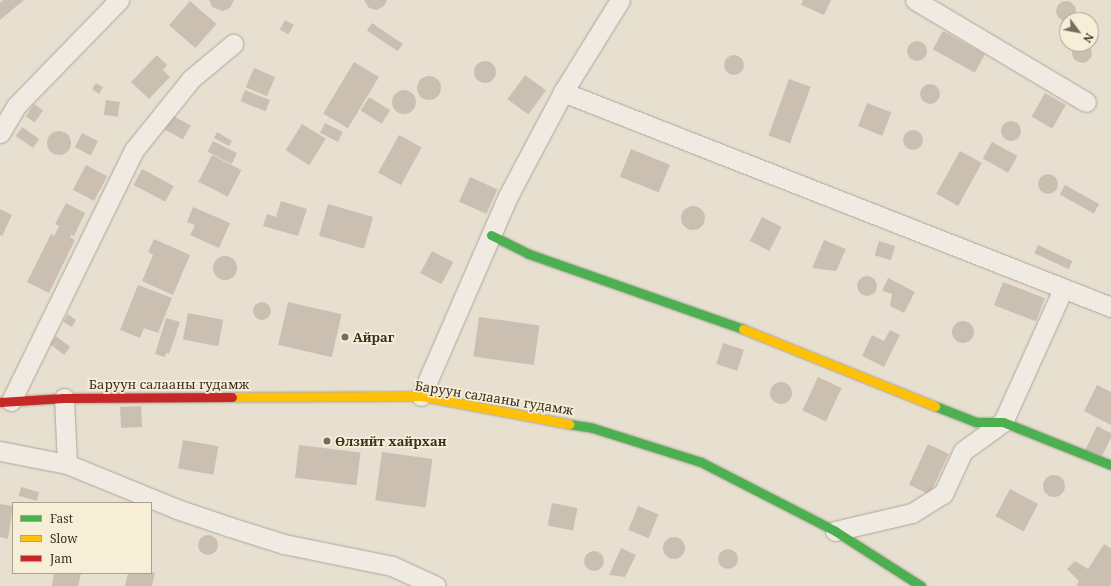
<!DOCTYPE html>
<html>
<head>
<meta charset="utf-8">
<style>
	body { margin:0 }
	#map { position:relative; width:1111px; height:586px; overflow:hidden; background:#e7e0d1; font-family:"Noto Serif",serif }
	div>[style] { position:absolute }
	.building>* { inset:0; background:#cbbfb2; transform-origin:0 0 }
	.round { border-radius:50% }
	.roads { filter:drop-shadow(0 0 1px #ada599) drop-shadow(0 0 1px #ada599) }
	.street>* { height:19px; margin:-9.5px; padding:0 9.5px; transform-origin:9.5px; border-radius:9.5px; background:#efebe3 }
	.fast>* { height:9px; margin:-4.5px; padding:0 4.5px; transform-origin:4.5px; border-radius:4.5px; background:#4caf50 }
	.slow>* { height:9px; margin:-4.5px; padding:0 4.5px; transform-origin:4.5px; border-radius:4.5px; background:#ffc107 }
	.jam>* { height:9px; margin:-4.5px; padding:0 4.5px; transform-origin:4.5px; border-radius:4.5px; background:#c62828 }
	.dots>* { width:11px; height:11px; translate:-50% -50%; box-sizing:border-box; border:2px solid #f7eed8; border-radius:50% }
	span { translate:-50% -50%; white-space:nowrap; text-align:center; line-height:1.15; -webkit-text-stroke:3.5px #f7eed8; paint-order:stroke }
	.poi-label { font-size:13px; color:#3d2e20; font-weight:700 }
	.left { translate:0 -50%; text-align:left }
	.street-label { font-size:13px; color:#3d2e20 }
	.legend { position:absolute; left:12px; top:502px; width:140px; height:72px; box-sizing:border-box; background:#f7eed8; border:1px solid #ada18e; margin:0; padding:5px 7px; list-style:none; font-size:12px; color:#3d2e20 }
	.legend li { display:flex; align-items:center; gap:8px; height:20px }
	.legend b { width:20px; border:1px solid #ada18e }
	.north { position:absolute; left:1059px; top:12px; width:40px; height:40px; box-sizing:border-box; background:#f7eed8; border:1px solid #ada18e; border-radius:50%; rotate:122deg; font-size:11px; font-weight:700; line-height:16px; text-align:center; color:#3d2e20 }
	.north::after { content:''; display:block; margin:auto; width:14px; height:18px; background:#786c5e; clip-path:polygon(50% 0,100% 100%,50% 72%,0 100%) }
</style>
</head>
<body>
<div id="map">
	<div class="building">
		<i style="clip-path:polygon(3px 0,24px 0,0 20px,0 3px)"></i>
		<i style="clip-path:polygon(209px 0,234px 0,230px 8px,223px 11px,212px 7px)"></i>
		<i style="clip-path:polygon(364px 0,387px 0,384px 6px,377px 10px,369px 8px)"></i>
		<i style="clip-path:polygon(803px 0,831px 0,824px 15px,801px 5px)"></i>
		<i style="left:190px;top:1px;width:35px;height:32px;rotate:41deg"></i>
		<i class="round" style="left:1056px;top:1px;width:20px;height:20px"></i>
		<i style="left:285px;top:20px;width:10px;height:11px;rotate:29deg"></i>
		<i style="left:372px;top:23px;width:37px;height:9px;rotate:34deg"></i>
		<i style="left:943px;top:31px;width:48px;height:21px;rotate:29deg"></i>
		<i class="round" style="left:907px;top:41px;width:20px;height:20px"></i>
		<i class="round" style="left:1072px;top:43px;width:20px;height:20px"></i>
		<i style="clip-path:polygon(157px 55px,167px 65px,163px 70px,170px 77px,149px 99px,131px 82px)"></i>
		<i class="round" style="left:724px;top:55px;width:20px;height:20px"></i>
		<i class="round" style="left:474px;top:61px;width:22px;height:22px"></i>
		<i style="left:354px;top:62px;width:29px;height:60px;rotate:31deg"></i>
		<i style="left:254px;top:68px;width:23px;height:21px;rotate:23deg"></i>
		<i style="left:525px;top:75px;width:26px;height:30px;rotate:36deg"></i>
		<i class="round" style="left:417px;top:76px;width:24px;height:24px"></i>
		<i style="left:789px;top:79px;width:23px;height:60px;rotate:20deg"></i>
		<i style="clip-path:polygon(96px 83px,103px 87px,99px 94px,92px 89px)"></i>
		<i class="round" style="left:920px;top:84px;width:20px;height:20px"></i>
		<i style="left:245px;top:90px;width:27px;height:12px;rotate:22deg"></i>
		<i class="round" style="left:392px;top:90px;width:24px;height:24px"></i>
		<i style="left:1045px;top:93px;width:24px;height:27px;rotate:30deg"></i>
		<i style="left:369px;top:97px;width:25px;height:16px;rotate:32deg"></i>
		<i style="left:106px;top:100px;width:14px;height:15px;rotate:8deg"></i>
		<i style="left:867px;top:103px;width:26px;height:25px;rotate:21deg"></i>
		<i style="left:34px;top:104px;width:11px;height:15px;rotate:34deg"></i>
		<i style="left:168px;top:113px;width:26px;height:16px;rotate:29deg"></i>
		<i class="round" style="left:1001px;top:121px;width:20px;height:20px"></i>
		<i style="left:325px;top:123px;width:20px;height:11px;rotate:27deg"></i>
		<i style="left:302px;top:124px;width:28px;height:31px;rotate:32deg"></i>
		<i style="left:22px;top:127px;width:21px;height:11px;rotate:35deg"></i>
		<i class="round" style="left:903px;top:130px;width:20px;height:20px"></i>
		<i class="round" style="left:47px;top:131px;width:24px;height:24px"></i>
		<i style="clip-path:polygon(217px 132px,232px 141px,229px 146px,214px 138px)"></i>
		<i style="left:82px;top:133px;width:18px;height:16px;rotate:27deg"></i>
		<i style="left:399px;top:135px;width:26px;height:43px;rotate:29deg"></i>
		<i style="left:213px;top:141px;width:27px;height:12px;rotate:27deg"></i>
		<i style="left:992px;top:142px;width:29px;height:19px;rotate:29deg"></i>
		<i style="left:631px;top:149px;width:42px;height:30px;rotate:22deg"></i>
		<i style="left:960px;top:151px;width:25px;height:49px;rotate:29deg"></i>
		<i style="left:212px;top:155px;width:33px;height:30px;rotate:27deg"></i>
		<i style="left:86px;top:165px;width:24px;height:28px;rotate:28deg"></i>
		<i style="left:142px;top:169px;width:36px;height:18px;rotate:28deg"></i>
		<i class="round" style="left:1038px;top:174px;width:20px;height:20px"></i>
		<i style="left:470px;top:177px;width:30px;height:27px;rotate:24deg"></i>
		<i style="left:1065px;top:185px;width:39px;height:11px;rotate:29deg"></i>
		<i style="clip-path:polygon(281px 201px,307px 209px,298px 236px,263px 226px,267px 214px,276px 217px)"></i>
		<i style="clip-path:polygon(66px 203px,85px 213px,74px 236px,71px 235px,70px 237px,75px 240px,49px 293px,27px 282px,51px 234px,54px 236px,59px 226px,55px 224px)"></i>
		<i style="left:328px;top:204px;width:47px;height:33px;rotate:16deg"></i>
		<i class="round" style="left:681px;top:206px;width:24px;height:24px"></i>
		<i style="clip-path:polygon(193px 207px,230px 223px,219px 248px,190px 235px,195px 225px,187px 222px)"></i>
		<i style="clip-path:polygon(0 209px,12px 215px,2px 236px,0 235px)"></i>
		<i style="left:762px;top:217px;width:22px;height:27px;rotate:27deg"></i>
		<i style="clip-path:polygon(154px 239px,190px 255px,173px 295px,142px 281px,153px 255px,148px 252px)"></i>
		<i style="clip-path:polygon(824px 240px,846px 249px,836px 271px,812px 268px)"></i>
		<i style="left:879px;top:241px;width:17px;height:15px;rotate:17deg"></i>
		<i style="left:1038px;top:245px;width:38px;height:9px;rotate:25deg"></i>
		<i style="left:432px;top:251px;width:24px;height:25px;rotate:28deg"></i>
		<i class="round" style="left:213px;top:256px;width:24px;height:24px"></i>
		<i class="round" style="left:857px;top:276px;width:20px;height:20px"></i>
		<i style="clip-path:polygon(888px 278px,915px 292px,904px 313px,890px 306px,892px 294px,882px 291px)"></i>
		<i style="left:1003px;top:282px;width:45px;height:25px;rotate:21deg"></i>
		<i style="clip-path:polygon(138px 285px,172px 298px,158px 333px,144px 328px,140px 338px,120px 330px)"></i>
		<i style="left:288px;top:302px;width:55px;height:44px;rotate:13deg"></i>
		<i class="round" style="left:253px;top:302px;width:18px;height:18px"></i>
		<i style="left:188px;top:313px;width:36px;height:27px;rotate:11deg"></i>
		<i style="clip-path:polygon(68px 314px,76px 320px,72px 327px,63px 322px)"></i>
		<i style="left:479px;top:317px;width:61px;height:40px;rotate:8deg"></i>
		<i style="clip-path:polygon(166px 318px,180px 322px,169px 354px,166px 353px,165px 357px,155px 354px)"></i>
		<i class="round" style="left:952px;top:321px;width:22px;height:22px"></i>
		<i style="clip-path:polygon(890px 330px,900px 335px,884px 367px,862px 356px,872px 335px,884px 341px)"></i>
		<i style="left:56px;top:336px;width:18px;height:10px;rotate:38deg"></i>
		<i style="left:723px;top:343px;width:22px;height:22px;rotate:18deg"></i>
		<i style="left:818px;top:377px;width:26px;height:37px;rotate:25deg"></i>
		<i class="round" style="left:770px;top:382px;width:22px;height:22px"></i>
		<i style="clip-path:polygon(1097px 385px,1111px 392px,1111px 425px,1084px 411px)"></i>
		<i style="left:141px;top:406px;width:21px;height:21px;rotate:87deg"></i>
		<i style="clip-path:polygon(1097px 426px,1111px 433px,1111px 438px,1101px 458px,1085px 450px)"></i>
		<i style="left:183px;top:440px;width:36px;height:29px;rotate:10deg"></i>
		<i style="left:928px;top:444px;width:23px;height:45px;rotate:25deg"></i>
		<i style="left:299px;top:445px;width:62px;height:33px;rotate:7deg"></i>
		<i style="left:382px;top:452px;width:51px;height:49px;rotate:8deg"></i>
		<i class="round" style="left:1043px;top:475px;width:22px;height:22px"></i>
		<i style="left:21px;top:487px;width:19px;height:9px;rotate:16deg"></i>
		<i style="left:1010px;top:489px;width:32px;height:31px;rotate:28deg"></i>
		<i style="left:552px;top:503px;width:26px;height:23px;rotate:11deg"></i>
		<i style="clip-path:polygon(0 504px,13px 506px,8px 539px,0 537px)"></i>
		<i style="left:638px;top:506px;width:22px;height:26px;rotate:22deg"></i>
		<i class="round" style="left:198px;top:535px;width:20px;height:20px"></i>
		<i class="round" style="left:663px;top:537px;width:22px;height:22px"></i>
		<i style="clip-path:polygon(1104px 544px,1111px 548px,1111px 586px,1076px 586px,1079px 581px,1067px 569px,1075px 561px,1088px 569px)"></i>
		<i style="clip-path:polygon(621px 548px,636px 555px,625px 577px,609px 575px)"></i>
		<i class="round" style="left:718px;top:549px;width:20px;height:20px"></i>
		<i class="round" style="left:584px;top:551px;width:20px;height:20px"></i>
		<i style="clip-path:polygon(151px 572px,155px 573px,152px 586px,125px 586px,128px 573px)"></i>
		<i style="clip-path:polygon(54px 573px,81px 573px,78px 586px,52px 586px)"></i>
	</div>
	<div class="roads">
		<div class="street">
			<i style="left:915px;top:0;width:199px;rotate:30.8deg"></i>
			<i style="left:563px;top:92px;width:589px;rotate:21.42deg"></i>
			<i style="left:0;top:133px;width:31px;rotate:-59deg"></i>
			<i style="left:16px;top:106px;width:148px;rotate:-45.8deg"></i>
			<i style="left:421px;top:396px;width:218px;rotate:-66.5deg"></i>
			<i style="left:508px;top:196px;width:118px;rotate:-62.1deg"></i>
			<i style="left:563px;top:92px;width:108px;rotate:-58.2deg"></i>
			<i style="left:64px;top:398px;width:66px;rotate:87.4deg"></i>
			<i style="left:11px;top:401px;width:280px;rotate:-63.9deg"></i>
			<i style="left:134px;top:150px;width:91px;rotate:-51.2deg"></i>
			<i style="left:191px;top:79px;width:55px;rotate:-39.8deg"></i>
			<i style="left:0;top:451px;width:68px;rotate:11deg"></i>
			<i style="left:67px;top:464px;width:119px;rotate:22.2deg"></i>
			<i style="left:177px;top:509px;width:56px;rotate:18.8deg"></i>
			<i style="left:230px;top:527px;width:57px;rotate:17.5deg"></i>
			<i style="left:284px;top:544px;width:110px;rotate:11.5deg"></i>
			<i style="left:392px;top:566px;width:48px;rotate:24.4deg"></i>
			<i style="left:835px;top:531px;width:79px;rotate:-13.2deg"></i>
			<i style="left:912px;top:513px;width:36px;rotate:-32deg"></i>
			<i style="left:943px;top:494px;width:47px;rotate:-65.1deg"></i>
			<i style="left:963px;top:451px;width:49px;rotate:-35.9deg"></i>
			<i style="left:1003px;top:422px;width:146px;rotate:-65.7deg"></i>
		</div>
		<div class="fast">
			<i style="left:491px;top:235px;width:42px;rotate:26.6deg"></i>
			<i style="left:529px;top:254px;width:227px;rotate:19.3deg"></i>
			<i style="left:935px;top:406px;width:44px;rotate:21.3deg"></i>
			<i style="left:976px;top:422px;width:27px"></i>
			<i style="left:1003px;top:422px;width:116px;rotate:21.7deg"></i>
			<i style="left:569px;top:424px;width:24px;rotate:9deg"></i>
			<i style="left:593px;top:428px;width:113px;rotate:17.5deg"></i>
			<i style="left:701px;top:462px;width:151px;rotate:27.2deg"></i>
			<i style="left:835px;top:531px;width:102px;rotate:32.6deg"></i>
		</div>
		<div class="slow">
			<i style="left:743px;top:329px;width:207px;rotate:21.9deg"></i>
			<i style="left:232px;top:397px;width:189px;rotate:-0.3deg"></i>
			<i style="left:421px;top:396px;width:151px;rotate:10.7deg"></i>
		</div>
		<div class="jam">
			<i style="left:0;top:402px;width:64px;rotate:-3.6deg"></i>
			<i style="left:64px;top:398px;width:168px;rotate:-0.3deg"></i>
		</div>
	</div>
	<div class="dots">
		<i style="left:345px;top:337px;background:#786c5e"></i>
		<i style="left:327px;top:441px;background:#786c5e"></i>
	</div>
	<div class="poi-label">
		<span class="left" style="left:353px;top:337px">Айраг</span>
		<span class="left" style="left:335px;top:441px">Өлзийт хайрхан</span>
	</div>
	<div class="street-label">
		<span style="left:169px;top:384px">Баруун салааны гудамж</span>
		<span style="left:494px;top:398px;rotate:9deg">Баруун салааны гудамж</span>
	</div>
	<ul class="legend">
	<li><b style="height:5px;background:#4caf50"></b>Fast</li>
	<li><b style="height:5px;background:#ffc107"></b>Slow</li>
	<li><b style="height:5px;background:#c62828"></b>Jam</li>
	</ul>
	<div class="north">N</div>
</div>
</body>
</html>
